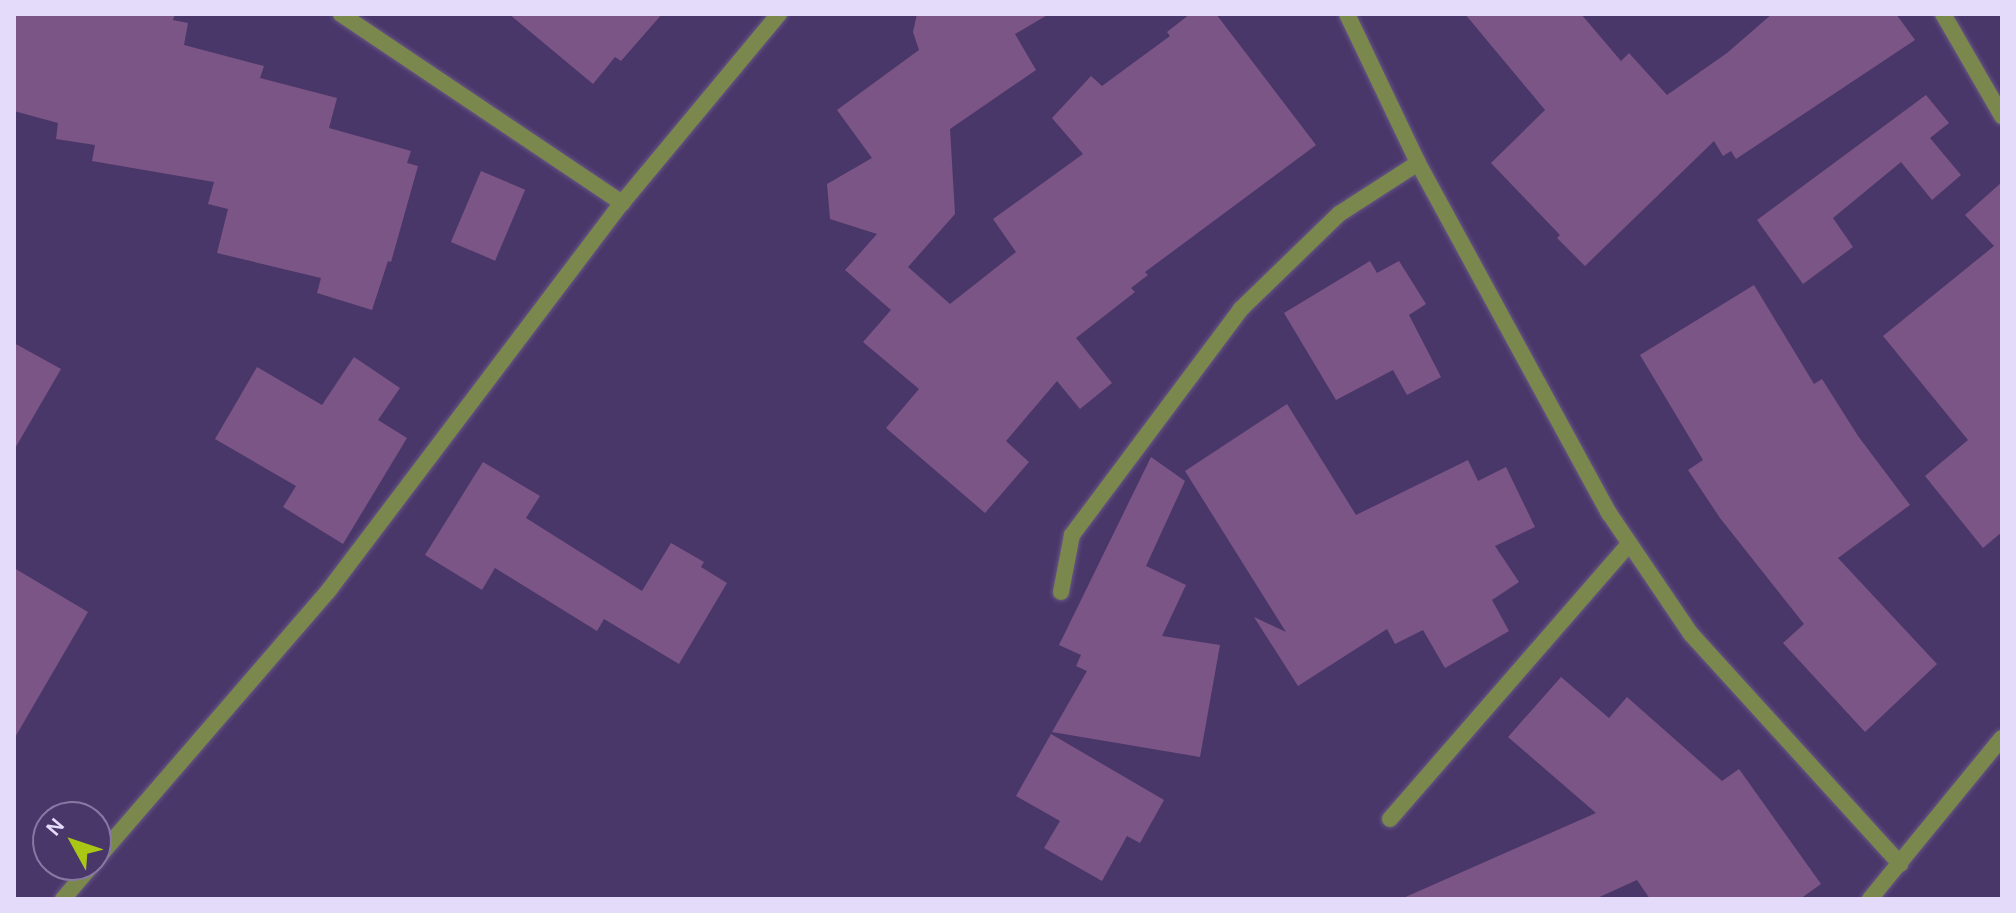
<!DOCTYPE html>
<html>
<head>
<meta charset="utf-8">
<style>
	body { margin:0 }
	#map { position:relative; width:2016px; height:913px; overflow:hidden; background:#4a376a; font-family:Karla,sans-serif }
	div>[style] { position:absolute }
	.building>* { inset:0; background:#7b5585; transform-origin:0 0 }
	.roads { filter:drop-shadow(0 0 2px #665584) drop-shadow(0 0 2px #665584) }
	.service>* { height:16px; margin:-8px; padding:0 8px; transform-origin:8px; border-radius:8px; background:#7a884d }
	.minor>* { height:16px; margin:-8px; padding:0 8px; transform-origin:8px; border-radius:8px; background:#7a884d }
	span { translate:-50% -50%; white-space:nowrap; text-align:center; line-height:1.15; -webkit-text-stroke:8px #4a376a; paint-order:stroke }
	.frame { position:absolute; inset:0; border:16px solid #e4dbfa; pointer-events:none }
	.north { position:absolute; left:32px; top:801px; width:80px; height:80px; box-sizing:border-box; background:#4a376a; border:2px solid #8879a4; border-radius:50%; rotate:310deg; font-size:22px; font-weight:700; line-height:32px; text-align:center; color:#e4dbfa }
	.north::after { content:''; display:block; margin:auto; width:28px; height:36px; background:#aac716; clip-path:polygon(50% 0,100% 100%,50% 72%,0 100%) }
</style>
</head>
<body>
<div id="map">
	<div class="building">
		<i style="clip-path:polygon(14px 14px,175px 14px,173px 20px,188px 23px,184px 45px,264px 66px,260px 78px,337px 98px,329px 128px,411px 151px,407px 163px,418px 166px,391px 262px,388px 261px,372px 310px,317px 293px,321px 278px,217px 253px,228px 209px,208px 204px,214px 182px,92px 161px,95px 145px,56px 139px,58px 123px,14px 111px)"></i>
		<i style="clip-path:polygon(509px 14px,662px 14px,621px 61px,615px 57px,593px 84px)"></i>
		<i style="clip-path:polygon(917px 14px,1049px 14px,1015px 34px,1036px 70px,950px 129px,955px 214px,908px 267px,950px 304px,1016px 252px,993px 219px,1083px 154px,1052px 118px,1091px 76px,1102px 86px,1170px 36px,1167px 32px,1190px 14px,1216px 14px,1316px 145px,1145px 272px,1148px 275px,1131px 288px,1135px 292px,1076px 338px,1112px 383px,1080px 409px,1057px 381px,1006px 441px,1029px 462px,985px 513px,886px 428px,919px 389px,863px 342px,891px 310px,845px 270px,877px 234px,830px 219px,827px 184px,872px 158px,837px 110px,919px 50px,913px 32px)"></i>
		<i style="clip-path:polygon(1465px 14px,1581px 14px,1621px 61px,1629px 53px,1667px 95px,1727px 53px,1772px 14px,1896px 14px,1915px 40px,1736px 159px,1731px 151px,1723px 156px,1714px 141px,1585px 266px,1557px 238px,1560px 235px,1491px 163px,1545px 110px)"></i>
		<i style="clip-path:polygon(1926px 95px,1949px 123px,1930px 138px,1961px 175px,1932px 200px,1901px 162px,1833px 218px,1853px 247px,1803px 284px,1757px 220px)"></i>
		<i style="left:481px;top:171px;width:48px;height:77px;rotate:23deg"></i>
		<i style="clip-path:polygon(2002px 182px,2002px 532px,1983px 548px,1925px 476px,1968px 440px,1883px 336px,1994px 246px,1965px 215px)"></i>
		<i style="clip-path:polygon(1370px 261px,1377px 273px,1399px 261px,1426px 304px,1409px 315px,1441px 377px,1407px 395px,1393px 370px,1336px 400px,1284px 313px)"></i>
		<i style="clip-path:polygon(1754px 285px,1814px 384px,1822px 379px,1858px 436px,1910px 505px,1838px 558px,1937px 664px,1865px 732px,1783px 643px,1804px 624px,1720px 518px,1688px 470px,1703px 460px,1640px 355px)"></i>
		<i style="clip-path:polygon(14px 343px,61px 369px,14px 450px)"></i>
		<i style="clip-path:polygon(354px 357px,400px 388px,378px 420px,407px 438px,343px 544px,283px 507px,296px 486px,215px 439px,257px 367px,322px 405px)"></i>
		<i style="clip-path:polygon(1287px 404px,1356px 515px,1468px 460px,1478px 481px,1506px 467px,1535px 527px,1495px 546px,1519px 582px,1492px 600px,1509px 631px,1445px 668px,1423px 630px,1395px 644px,1387px 629px,1298px 686px,1254px 617px,1286px 632px,1185px 471px)"></i>
		<i style="clip-path:polygon(1151px 457px,1185px 481px,1146px 566px,1186px 585px,1162px 636px,1220px 645px,1200px 757px,1052px 732px,1087px 671px,1076px 666px,1081px 655px,1059px 645px)"></i>
		<i style="clip-path:polygon(483px 462px,540px 496px,526px 518px,642px 591px,671px 543px,704px 562px,701px 567px,727px 583px,679px 664px,604px 619px,597px 631px,495px 568px,482px 590px,425px 555px)"></i>
		<i style="clip-path:polygon(14px 568px,88px 612px,14px 739px)"></i>
		<i style="clip-path:polygon(1561px 677px,1609px 718px,1627px 697px,1722px 781px,1739px 769px,1821px 884px,1800px 899px,1650px 899px,1637px 880px,1595px 899px,1401px 899px,1596px 813px,1508px 737px)"></i>
		<i style="clip-path:polygon(1051px 734px,1164px 800px,1140px 843px,1127px 836px,1102px 881px,1044px 848px,1060px 821px,1016px 796px)"></i>
	</div>
	<div class="roads">
		<div class="service">
			<i style="left:1061px;top:592px;width:58px;rotate:-79.1deg"></i>
			<i style="left:1072px;top:535px;width:282px;rotate:-53.2deg"></i>
			<i style="left:1241px;top:309px;width:136px;rotate:-44.1deg"></i>
			<i style="left:1339px;top:214px;width:94px;rotate:-32.8deg"></i>
			<i style="left:1390px;top:819px;width:364px;rotate:-49deg"></i>
		</div>
		<div class="minor">
			<i style="left:341px;top:14px;width:339px;rotate:33.9deg"></i>
			<i style="left:1347px;top:14px;width:165px;rotate:64.5deg"></i>
			<i style="left:1418px;top:163px;width:399px;rotate:61.4deg"></i>
			<i style="left:1609px;top:513px;width:146px;rotate:55.9deg"></i>
			<i style="left:1691px;top:634px;width:311px;rotate:47.7deg"></i>
			<i style="left:1943px;top:14px;width:118px;rotate:60deg"></i>
			<i style="left:96px;top:860px;width:357px;rotate:-49.2deg"></i>
			<i style="left:329px;top:590px;width:485px;rotate:-52.9deg"></i>
			<i style="left:622px;top:203px;width:246px;rotate:-50.3deg"></i>
			<i style="left:63px;top:899px;width:45px;rotate:-49.5deg"></i>
			<i style="left:1870px;top:899px;width:208px;rotate:-50.7deg"></i>
		</div>
	</div>
	<div class="frame"></div>
	<div class="north">N</div>
</div>
</body>
</html>
